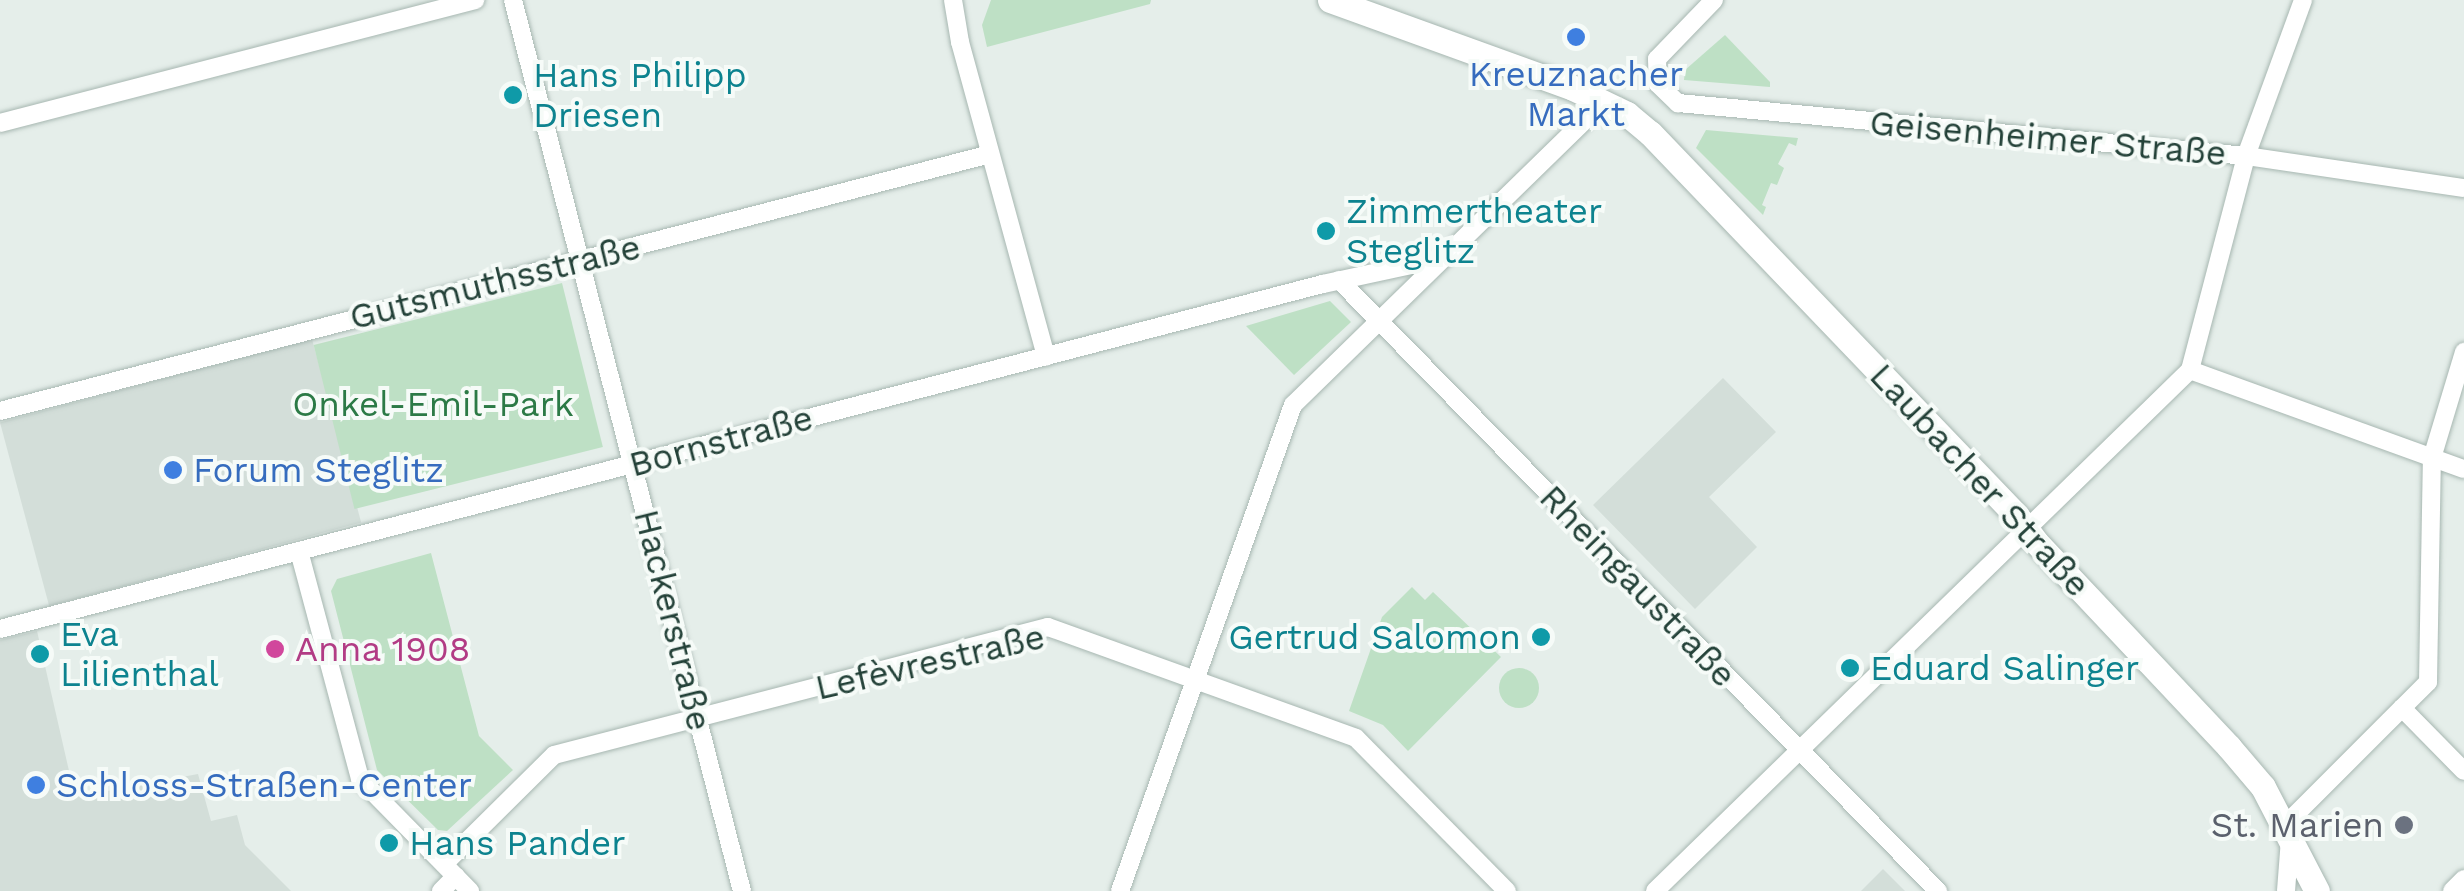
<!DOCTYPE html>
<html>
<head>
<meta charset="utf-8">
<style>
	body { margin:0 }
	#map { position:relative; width:2464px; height:891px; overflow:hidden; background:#e5eeea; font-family:"Work Sans",sans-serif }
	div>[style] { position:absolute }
	.built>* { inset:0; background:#d3ded9; transform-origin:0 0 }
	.green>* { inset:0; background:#bee0c5; transform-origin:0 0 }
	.round { border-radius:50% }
	.roads { filter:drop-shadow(0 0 2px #a7b7b1) drop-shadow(0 0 2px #a7b7b1) }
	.street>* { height:18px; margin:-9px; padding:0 9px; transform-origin:9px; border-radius:9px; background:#fff }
	.secondary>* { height:25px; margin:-12.5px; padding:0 12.5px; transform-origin:12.5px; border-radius:12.5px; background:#fff }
	.dots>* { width:28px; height:28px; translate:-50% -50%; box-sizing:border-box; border:5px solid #f6fbf8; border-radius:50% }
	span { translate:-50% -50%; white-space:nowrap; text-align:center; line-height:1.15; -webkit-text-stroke:8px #f6fbf8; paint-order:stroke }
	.shop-label { font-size:35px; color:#366cbe }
	.left { translate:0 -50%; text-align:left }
	.culture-label { font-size:35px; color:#0d838f }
	.right { translate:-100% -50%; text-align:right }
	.street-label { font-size:35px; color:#234138 }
	.park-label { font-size:35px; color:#2c7a46 }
	.hotel-label { font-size:35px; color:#b23c85 }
	.worship-label { font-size:35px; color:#5b616d }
</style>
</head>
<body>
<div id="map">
	<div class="built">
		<i style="left:312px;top:339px;width:190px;height:323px;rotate:75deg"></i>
		<i style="clip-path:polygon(1723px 378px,1776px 432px,1709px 497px,1757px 547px,1695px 609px,1593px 505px)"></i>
		<i style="clip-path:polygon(37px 631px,75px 797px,198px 774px,211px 821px,237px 815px,245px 845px,291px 891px,0 891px,0 640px)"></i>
		<i style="clip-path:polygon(1883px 869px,1905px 891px,1861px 891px)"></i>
	</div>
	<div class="green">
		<i style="clip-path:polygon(991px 0,1151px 0,1150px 4px,987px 47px,982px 25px)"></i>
		<i style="clip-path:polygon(1725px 35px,1770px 82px,1770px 87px,1684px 80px,1685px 70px)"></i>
		<i style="clip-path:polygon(1706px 130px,1798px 138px,1796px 146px,1789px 143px,1778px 164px,1784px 168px,1777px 185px,1771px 183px,1762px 205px,1766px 207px,1763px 215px,1696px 148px)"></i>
		<i style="left:562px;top:283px;width:169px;height:256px;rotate:76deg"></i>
		<i style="clip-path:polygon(1330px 301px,1351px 322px,1294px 375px,1246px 326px)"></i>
		<i style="clip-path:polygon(431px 553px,479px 736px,513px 770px,447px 831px,438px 830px,377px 770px,331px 591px,337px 579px)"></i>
		<i style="clip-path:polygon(1412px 587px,1425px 600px,1433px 592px,1501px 657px,1408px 751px,1383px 725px,1349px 711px,1382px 617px)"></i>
		<i class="round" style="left:1499px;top:668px;width:40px;height:40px"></i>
	</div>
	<div class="roads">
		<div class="street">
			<i style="left:513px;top:0;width:920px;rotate:75.59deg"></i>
			<i style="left:953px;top:0;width:43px;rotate:80.5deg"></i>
			<i style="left:960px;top:42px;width:326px;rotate:74.7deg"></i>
			<i style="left:1714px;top:0;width:82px;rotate:134deg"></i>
			<i style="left:1657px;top:59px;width:25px;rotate:88deg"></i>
			<i style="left:1658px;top:84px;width:28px;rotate:44deg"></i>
			<i style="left:1678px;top:103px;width:570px;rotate:5.33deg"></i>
			<i style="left:2246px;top:156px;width:220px;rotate:8.4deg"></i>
			<i style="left:0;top:123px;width:491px;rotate:-14.5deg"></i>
			<i style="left:1339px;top:280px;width:856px;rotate:45.57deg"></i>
			<i style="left:2190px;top:370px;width:291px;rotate:19.9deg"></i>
			<i style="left:0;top:411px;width:1023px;rotate:-14.55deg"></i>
			<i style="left:299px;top:551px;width:236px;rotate:75deg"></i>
			<i style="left:360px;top:779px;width:157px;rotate:45.5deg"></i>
			<i style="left:0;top:629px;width:1367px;rotate:-14.62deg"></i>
			<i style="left:1323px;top:284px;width:123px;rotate:-12.2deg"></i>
			<i style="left:2402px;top:708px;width:37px;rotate:-45deg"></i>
			<i style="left:2428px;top:682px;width:224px;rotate:-89deg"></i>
			<i style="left:2432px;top:458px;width:111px;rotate:-73.2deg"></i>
			<i style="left:2284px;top:826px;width:167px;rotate:-45deg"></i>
			<i style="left:2402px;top:708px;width:88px;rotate:45.5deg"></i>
			<i style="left:444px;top:864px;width:155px;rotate:-44.7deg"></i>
			<i style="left:554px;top:755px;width:510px;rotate:-14.53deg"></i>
			<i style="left:1048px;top:627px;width:327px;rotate:19.8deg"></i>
			<i style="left:1356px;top:738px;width:215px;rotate:45.4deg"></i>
			<i style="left:441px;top:891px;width:21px;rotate:-45deg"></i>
			<i style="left:1120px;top:891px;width:516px;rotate:-70.41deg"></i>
			<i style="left:1293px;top:405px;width:435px;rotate:-44.3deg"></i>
			<i style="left:1655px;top:891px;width:747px;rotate:-44.24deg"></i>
			<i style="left:2190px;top:370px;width:221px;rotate:-75.3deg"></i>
			<i style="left:2246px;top:156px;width:166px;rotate:-69.9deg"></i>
			<i style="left:2286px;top:891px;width:52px;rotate:-85.6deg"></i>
			<i style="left:2452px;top:891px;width:17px;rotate:-45deg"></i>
		</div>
		<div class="secondary">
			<i style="left:1330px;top:0;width:258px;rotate:19.9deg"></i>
			<i style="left:1573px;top:88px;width:60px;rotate:25.7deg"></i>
			<i style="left:1627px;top:114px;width:30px;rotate:40deg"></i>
			<i style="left:1650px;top:133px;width:530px;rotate:46.22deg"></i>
			<i style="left:2017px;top:516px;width:31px;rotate:54deg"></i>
			<i style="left:2035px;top:541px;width:283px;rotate:46.7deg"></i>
			<i style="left:2229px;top:747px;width:52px;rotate:49.6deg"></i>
			<i style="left:2263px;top:787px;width:117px;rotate:62.6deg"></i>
		</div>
	</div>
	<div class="dots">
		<i style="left:1576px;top:37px;background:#3f7fe0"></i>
		<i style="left:513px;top:95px;background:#0f9aa8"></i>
		<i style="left:1326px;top:231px;background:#0f9aa8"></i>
		<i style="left:173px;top:470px;background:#3f7fe0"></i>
		<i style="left:1541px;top:637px;background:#0f9aa8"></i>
		<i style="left:275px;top:649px;background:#d1479c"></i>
		<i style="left:40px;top:654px;background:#0f9aa8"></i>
		<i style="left:1850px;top:668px;background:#0f9aa8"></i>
		<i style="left:36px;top:785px;background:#3f7fe0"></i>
		<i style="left:2404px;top:825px;background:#6b7280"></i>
		<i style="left:389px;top:843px;background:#0f9aa8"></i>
	</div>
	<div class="shop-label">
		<span style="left:1576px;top:94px">Kreuznacher<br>Markt</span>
		<span class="left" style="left:193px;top:470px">Forum Steglitz</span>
		<span class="left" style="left:56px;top:785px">Schloss-Straßen-Center</span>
	</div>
	<div class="culture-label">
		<span class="left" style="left:533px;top:95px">Hans Philipp<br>Driesen</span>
		<span class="left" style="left:1346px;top:231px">Zimmertheater<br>Steglitz</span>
		<span class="left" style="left:60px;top:654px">Eva<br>Lilienthal</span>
		<span class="right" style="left:1521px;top:637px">Gertrud Salomon</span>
		<span class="left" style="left:1870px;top:668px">Eduard Salinger</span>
		<span class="left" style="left:409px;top:843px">Hans Pander</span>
	</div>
	<div class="street-label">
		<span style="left:2048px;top:138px;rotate:5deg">Geisenheimer Straße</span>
		<span style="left:495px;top:282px;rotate:-14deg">Gutsmuthsstraße</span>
		<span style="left:721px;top:441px;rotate:-15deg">Bornstraße</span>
		<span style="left:1980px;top:480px;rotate:47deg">Laubacher Straße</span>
		<span style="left:1638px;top:586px;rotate:46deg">Rheingaustraße</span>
		<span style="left:673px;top:620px;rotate:76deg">Hackerstraße</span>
		<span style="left:930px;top:662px;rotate:-13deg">Lefèvrestraße</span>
	</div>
	<div class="park-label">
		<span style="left:433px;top:404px">Onkel-Emil-Park</span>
	</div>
	<div class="hotel-label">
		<span class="left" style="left:295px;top:649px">Anna 1908</span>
	</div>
	<div class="worship-label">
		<span class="right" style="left:2384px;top:825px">St. Marien</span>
	</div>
</div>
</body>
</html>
